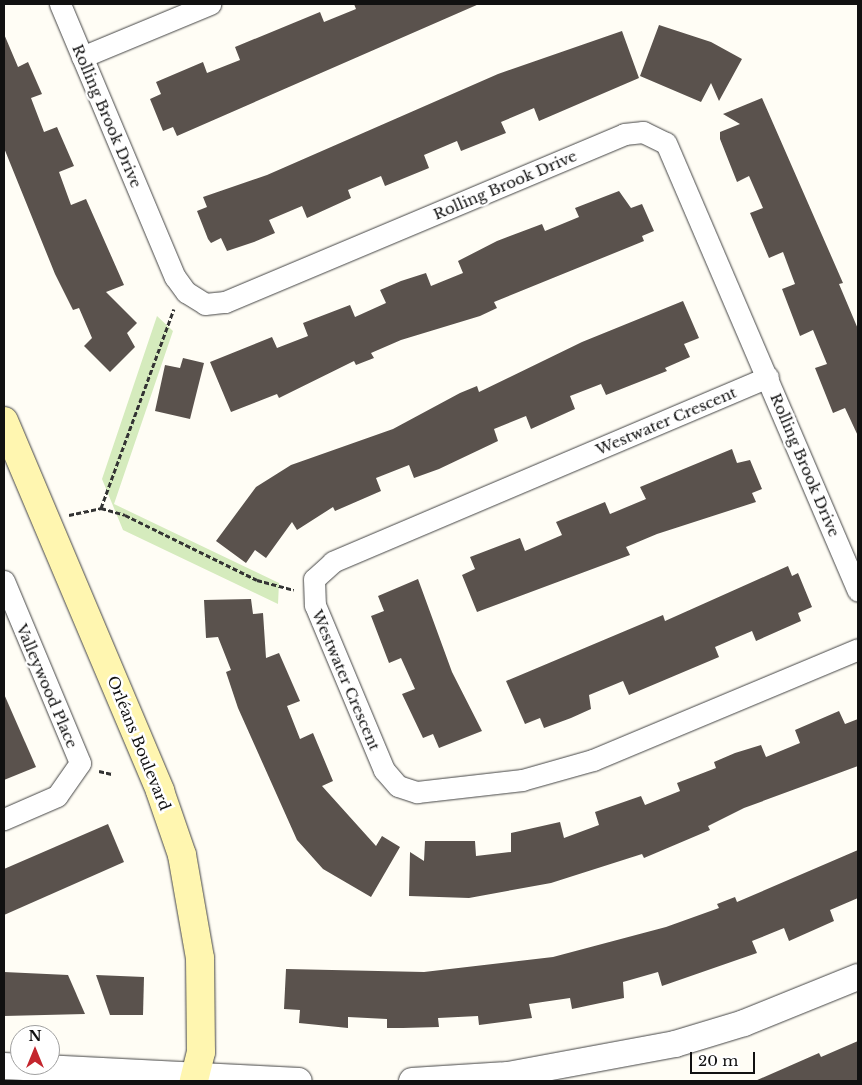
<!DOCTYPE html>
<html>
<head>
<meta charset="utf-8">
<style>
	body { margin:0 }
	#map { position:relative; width:862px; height:1085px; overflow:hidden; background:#fffdf5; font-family:"Libre Baskerville",serif }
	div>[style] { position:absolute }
	.green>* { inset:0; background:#d5ebbd }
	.building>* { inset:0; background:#5a524d }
	.path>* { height:3px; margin-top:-1.5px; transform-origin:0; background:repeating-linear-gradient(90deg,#333 0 5px,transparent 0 7.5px) }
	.roads { filter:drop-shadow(0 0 1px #444) drop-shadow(0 0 1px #444) }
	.minor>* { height:21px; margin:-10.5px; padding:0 10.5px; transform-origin:10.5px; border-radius:10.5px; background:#fff }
	.tertiary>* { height:26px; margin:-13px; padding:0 13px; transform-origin:13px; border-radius:13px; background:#fff }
	.secondary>* { height:28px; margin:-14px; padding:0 14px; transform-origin:14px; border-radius:14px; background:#fff6b0 }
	span { translate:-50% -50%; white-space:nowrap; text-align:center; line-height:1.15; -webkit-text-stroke:5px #fff; paint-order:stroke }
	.street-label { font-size:15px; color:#111 }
	.frame { position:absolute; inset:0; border:5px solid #111; pointer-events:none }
	.north { position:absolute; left:10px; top:1025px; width:50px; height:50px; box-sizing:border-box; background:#fff; border:1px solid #a0a0a0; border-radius:50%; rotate:0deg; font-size:14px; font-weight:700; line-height:20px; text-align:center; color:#111 }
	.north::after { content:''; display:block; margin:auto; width:18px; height:22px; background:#c4262e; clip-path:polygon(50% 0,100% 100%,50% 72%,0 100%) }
	.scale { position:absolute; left:690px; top:1052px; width:65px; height:22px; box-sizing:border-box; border:2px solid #111; border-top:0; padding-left:6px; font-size:15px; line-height:18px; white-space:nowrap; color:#111; -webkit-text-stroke:4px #fff; paint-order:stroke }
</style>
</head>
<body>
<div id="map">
	<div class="green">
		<i style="clip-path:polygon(157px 316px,173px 331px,114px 504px,279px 583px,278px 604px,123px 530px,102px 479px)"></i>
	</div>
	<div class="building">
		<i style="clip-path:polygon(354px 4px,479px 4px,177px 136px,173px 127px,163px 131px,150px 99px,161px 94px,156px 82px,203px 62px,207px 73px,240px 60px,235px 47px,320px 12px,324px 22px,356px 9px)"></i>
		<i style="clip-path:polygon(659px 25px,711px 42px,742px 59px,719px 101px,711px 83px,701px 102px,640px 76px)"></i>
		<i style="clip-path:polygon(622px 31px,639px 78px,539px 121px,534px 108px,501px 122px,506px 133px,461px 151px,457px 141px,424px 155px,429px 168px,385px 186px,381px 176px,348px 190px,351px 198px,307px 218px,302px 206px,269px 220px,275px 233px,254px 242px,227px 251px,221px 238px,211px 243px,208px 239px,197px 211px,207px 207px,203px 197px,267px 175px,498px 74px)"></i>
		<i style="clip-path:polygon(4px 34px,18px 67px,28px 62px,42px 94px,31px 98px,44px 132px,57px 127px,74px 166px,59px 172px,71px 205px,86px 199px,124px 285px,106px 292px,137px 323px,127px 333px,135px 347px,110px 372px,84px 346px,92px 338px,79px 308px,73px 310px,55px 274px,4px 148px)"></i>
		<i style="clip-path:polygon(762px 98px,843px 283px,839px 284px,858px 329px,858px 436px,845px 408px,833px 413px,815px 368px,827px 364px,813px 330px,800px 336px,782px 289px,795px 284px,783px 252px,769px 258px,750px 213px,763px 208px,749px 176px,737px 182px,720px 139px,720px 132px,740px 124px,723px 114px)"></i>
		<i style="clip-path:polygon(619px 191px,631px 208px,642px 204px,654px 231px,642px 236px,644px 241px,494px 302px,497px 308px,480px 316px,401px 340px,371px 353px,374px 358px,356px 365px,354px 361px,279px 398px,277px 394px,231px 412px,210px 362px,272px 337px,277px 348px,308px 336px,303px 323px,350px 305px,355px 317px,386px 303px,380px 290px,401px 281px,426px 273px,431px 286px,463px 273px,458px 261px,497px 241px,542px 224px,545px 231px,579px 217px,575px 208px)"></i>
		<i style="clip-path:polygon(683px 301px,699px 338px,684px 344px,690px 357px,665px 368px,667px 371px,606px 395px,601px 384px,570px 396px,575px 409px,531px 429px,526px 416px,494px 429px,498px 441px,439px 469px,414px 478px,409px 465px,376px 478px,381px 491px,335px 511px,333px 507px,297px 530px,292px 522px,266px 558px,255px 550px,246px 563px,216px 541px,256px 487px,291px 465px,393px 429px,460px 393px,477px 386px,479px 392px,582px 342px)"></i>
		<i style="clip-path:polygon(183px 358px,204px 363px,190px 419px,155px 411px,165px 365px,180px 368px)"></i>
		<i style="clip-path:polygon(732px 449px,737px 463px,750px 460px,762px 489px,752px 493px,756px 502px,657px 534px,626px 547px,630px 555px,477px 612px,462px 575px,475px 569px,470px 557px,520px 538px,525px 551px,562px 535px,556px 522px,605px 502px,610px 514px,646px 499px,640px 487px)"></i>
		<i style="clip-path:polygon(788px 566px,792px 576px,798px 573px,812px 607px,798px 613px,801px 621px,756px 641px,752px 631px,715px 647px,719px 657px,629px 695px,623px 681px,589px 695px,591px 709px,571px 718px,544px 728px,540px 718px,525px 724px,506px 681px,663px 615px,665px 621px)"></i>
		<i style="clip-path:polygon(418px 579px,452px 672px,482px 731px,439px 748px,433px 734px,423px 738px,402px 694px,415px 689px,401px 658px,389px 663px,371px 616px,384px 611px,378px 596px)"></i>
		<i style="clip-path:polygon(251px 599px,253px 614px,263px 613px,266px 658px,279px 653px,300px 701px,287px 706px,300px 739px,313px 733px,333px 781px,322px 786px,376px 846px,382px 836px,400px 847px,371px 897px,323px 869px,297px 840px,238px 708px,226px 672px,231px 670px,218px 637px,206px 638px,204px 600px)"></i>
		<i style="clip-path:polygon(4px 694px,36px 767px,4px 780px)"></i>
		<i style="clip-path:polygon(839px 711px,845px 724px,858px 719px,858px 766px,744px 808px,708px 826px,710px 830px,644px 858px,642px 854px,551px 883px,469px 898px,409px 896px,410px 852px,424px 861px,425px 841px,475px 841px,476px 856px,511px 852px,511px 833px,560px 822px,564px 838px,599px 825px,595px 812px,641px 796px,645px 805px,680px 791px,677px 783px,716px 768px,714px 762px,735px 753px,761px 745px,766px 757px,800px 743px,795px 730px)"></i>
		<i style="clip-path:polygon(108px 824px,124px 862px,4px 915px,4px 869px)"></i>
		<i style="clip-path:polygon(858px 850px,858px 898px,830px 910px,834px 921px,789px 941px,784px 928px,752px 941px,757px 953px,662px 986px,658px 972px,623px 982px,624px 998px,572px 1009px,570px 998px,529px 1004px,532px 1018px,479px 1025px,478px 1016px,438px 1018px,439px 1027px,403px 1028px,387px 1028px,387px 1019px,348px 1017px,348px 1028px,299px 1023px,300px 1010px,284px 1009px,286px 969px,424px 972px,553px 957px,666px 927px,719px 908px,717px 904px,735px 897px,737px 902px)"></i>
		<i style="clip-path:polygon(4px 972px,68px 975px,85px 1014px,4px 1016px)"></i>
		<i style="clip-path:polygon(96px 975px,144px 977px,143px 1015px,110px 1015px)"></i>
		<i style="clip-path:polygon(858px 1041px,858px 1081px,755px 1081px,819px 1053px,821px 1057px)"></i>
	</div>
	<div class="path">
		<i style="left:101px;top:508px;width:212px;rotate:-69.9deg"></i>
		<i style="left:69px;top:515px;width:33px;rotate:-12deg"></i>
		<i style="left:101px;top:508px;width:25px;rotate:16deg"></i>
		<i style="left:125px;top:515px;width:147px;rotate:26.2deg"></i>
		<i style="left:257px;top:580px;width:38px;rotate:15deg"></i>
		<i style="left:99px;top:771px;width:13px;rotate:13deg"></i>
	</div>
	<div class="roads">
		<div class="minor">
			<i style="left:60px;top:4px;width:296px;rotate:67.2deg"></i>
			<i style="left:175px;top:277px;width:19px;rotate:54deg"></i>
			<i style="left:186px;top:292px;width:22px;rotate:32deg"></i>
			<i style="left:205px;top:304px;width:20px;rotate:-6deg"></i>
			<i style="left:225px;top:302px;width:433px;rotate:-22.8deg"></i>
			<i style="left:624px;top:134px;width:19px;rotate:-6deg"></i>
			<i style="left:643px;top:132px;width:25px;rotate:26deg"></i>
			<i style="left:666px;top:143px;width:487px;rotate:66.8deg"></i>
			<i style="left:82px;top:57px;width:139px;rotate:-22.5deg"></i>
			<i style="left:768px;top:377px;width:473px;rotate:157deg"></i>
			<i style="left:333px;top:562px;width:25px;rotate:138deg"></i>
			<i style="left:314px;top:579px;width:26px;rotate:88deg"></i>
			<i style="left:315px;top:605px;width:179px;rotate:67.3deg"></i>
			<i style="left:384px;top:770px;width:21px;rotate:49deg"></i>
			<i style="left:398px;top:786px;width:20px;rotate:18deg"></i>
			<i style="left:417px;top:792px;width:106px;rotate:-6.5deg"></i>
			<i style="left:522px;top:780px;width:74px;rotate:-15.7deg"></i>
			<i style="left:593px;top:760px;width:287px;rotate:-22.7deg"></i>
			<i style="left:4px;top:581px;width:197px;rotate:67.3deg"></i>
			<i style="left:80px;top:763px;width:40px;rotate:124.9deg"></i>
			<i style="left:57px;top:796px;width:58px;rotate:156.5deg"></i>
		</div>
		<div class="tertiary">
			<i style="left:4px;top:1066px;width:295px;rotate:2.9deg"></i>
			<i style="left:412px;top:1081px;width:96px;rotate:-3.6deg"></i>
			<i style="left:508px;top:1075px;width:170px;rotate:-10.5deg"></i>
			<i style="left:675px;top:1044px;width:72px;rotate:-16.9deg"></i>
			<i style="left:744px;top:1023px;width:123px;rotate:-22deg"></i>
		</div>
		<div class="secondary">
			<i style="left:4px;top:421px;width:402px;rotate:67.1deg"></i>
			<i style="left:160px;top:791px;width:68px;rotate:71deg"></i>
			<i style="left:182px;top:855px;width:105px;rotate:80.1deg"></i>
			<i style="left:200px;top:958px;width:94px;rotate:89.4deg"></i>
			<i style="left:201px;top:1052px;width:30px;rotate:104deg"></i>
		</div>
	</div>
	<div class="street-label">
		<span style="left:107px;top:116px;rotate:67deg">Rolling Brook Drive</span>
		<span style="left:505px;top:185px;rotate:-23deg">Rolling Brook Drive</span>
		<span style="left:666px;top:421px;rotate:-23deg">Westwater Crescent</span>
		<span style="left:805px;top:465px;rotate:67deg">Rolling Brook Drive</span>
		<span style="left:346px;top:680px;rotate:67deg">Westwater Crescent</span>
		<span style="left:47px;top:686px;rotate:67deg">Valleywood Place</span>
		<span style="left:139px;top:743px;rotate:68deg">Orléans Boulevard</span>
	</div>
	<div class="frame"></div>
	<div class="north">N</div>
	<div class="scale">20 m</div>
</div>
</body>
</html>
